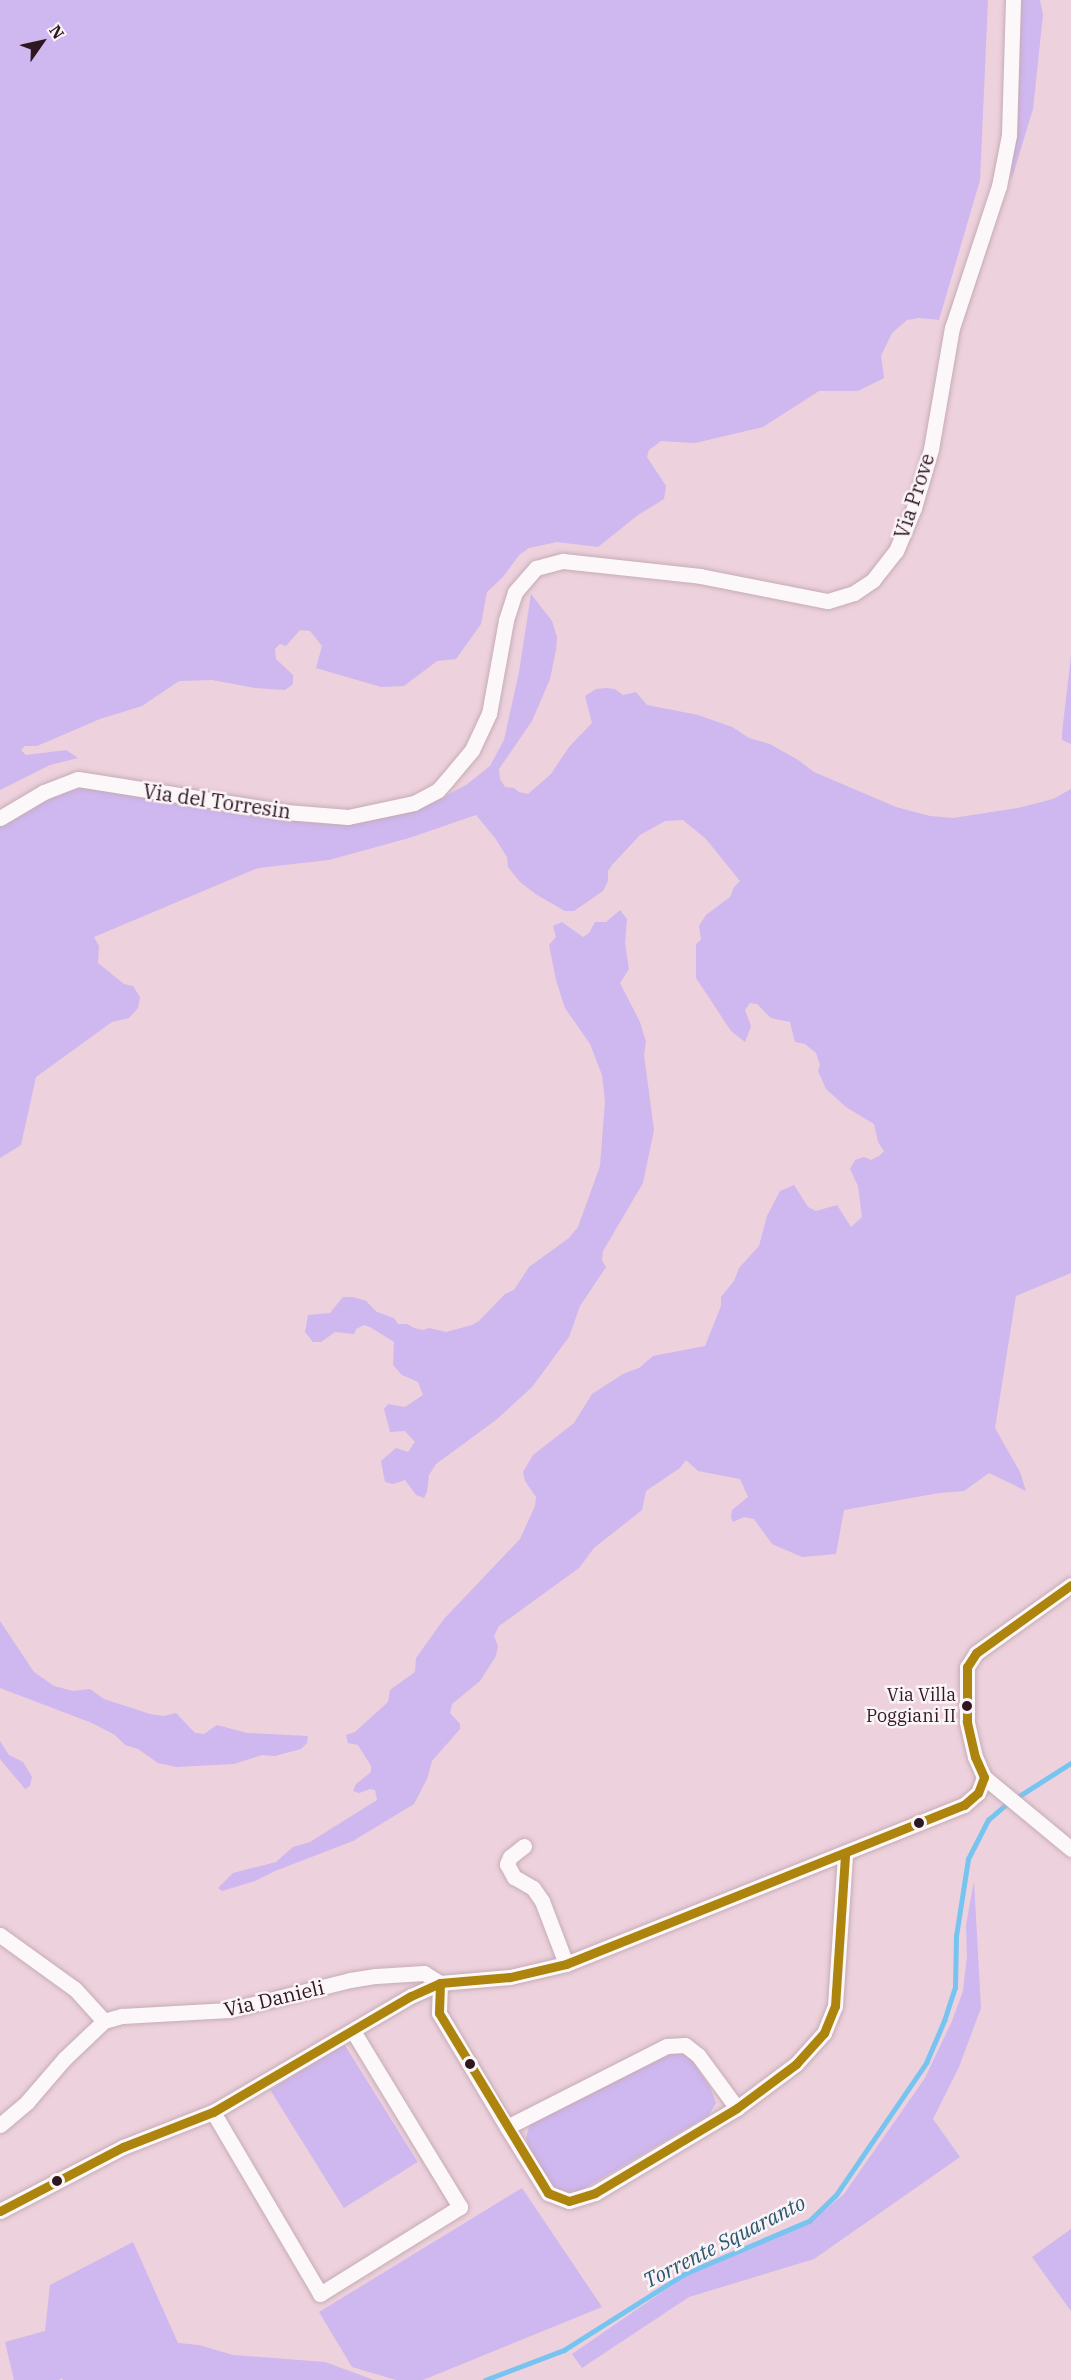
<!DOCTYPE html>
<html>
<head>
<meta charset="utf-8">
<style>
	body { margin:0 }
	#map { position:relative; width:1071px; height:2380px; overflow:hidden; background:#edd1dc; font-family:"IBM Plex Serif",serif }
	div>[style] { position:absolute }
	.green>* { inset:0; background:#cfb7ef; transform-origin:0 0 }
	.stream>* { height:4.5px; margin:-2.25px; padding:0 2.25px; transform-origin:2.25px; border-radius:2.25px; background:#78c4f0 }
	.roads { filter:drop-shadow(0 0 2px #c4acb6) drop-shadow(0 0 2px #c4acb6) }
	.minor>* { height:15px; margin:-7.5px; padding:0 7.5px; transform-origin:7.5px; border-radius:7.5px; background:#fcf8fa }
	.bus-1>* { height:9px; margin:-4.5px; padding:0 4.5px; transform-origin:4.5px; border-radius:4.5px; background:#ac840e }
	.dots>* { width:16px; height:16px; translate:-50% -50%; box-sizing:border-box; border:3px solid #fbf4f7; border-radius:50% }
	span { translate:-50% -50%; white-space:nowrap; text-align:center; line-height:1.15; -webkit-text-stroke:5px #fbf4f7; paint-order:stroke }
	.bus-label { font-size:18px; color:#2f1722 }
	.right { translate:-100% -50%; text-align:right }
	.street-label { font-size:20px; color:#2f1722 }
	.water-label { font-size:21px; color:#28576f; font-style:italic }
	.north { position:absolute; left:12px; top:12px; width:60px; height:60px; -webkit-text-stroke:4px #fbf4f7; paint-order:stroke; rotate:56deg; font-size:16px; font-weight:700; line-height:24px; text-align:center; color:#2f1722 }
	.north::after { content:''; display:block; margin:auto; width:21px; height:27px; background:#2f1722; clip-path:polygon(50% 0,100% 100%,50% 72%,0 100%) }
</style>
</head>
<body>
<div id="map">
	<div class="green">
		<i style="clip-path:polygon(0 0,988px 0,980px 180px,939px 320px,920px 318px,907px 320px,892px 333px,881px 356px,884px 378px,858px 391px,819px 391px,763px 427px,695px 443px,661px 441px,649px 450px,647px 457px,666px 486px,664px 499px,638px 515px,598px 547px,557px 542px,529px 548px,519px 555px,503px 577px,487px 592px,481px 624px,456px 659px,437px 661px,404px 686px,381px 687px,316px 668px,322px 646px,310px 631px,300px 630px,286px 646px,280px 644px,275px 649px,276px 659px,293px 675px,293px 684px,285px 690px,255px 688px,212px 680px,179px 681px,142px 706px,100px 719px,37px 746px,25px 746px,21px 750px,26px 755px,66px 750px,78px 758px,50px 765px,0 790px)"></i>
		<i style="clip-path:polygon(1019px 0,1040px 0,1043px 15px,1033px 109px,1011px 181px)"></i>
		<i style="clip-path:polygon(531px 594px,552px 621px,557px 637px,556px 650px,550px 679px,532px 721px,499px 769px,500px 779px,505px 787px,514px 788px,519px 792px,528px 794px,551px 774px,569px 747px,592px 723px,585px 696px,596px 689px,606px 688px,615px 689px,623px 695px,636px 692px,647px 705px,698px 715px,732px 727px,749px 738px,770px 744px,798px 760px,814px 772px,896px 807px,930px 816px,953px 818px,1018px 808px,1053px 799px,1071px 789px,1071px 1273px,1016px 1296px,995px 1428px,1020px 1472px,1026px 1491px,989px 1473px,964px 1491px,939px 1493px,844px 1510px,836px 1554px,802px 1557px,772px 1544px,754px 1519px,744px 1517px,733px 1522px,731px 1517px,732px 1510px,748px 1497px,740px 1479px,698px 1471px,686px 1460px,680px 1468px,646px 1491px,642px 1510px,594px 1548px,579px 1568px,499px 1626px,494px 1636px,498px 1646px,496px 1656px,480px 1681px,452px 1704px,450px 1713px,460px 1724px,460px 1729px,432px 1761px,427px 1779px,414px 1804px,353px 1841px,275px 1871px,255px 1881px,222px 1891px,218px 1888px,233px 1873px,276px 1862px,293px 1847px,310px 1842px,377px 1800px,375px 1790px,370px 1789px,359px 1793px,353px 1791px,356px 1784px,371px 1772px,371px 1766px,358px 1745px,348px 1743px,346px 1735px,355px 1732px,388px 1702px,390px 1690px,415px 1672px,416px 1658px,444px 1619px,520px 1539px,535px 1506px,536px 1497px,525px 1481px,523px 1472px,533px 1455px,574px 1423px,592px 1394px,623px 1374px,639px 1368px,653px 1356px,705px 1346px,721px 1306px,721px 1297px,734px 1281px,739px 1268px,759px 1246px,767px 1216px,780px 1191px,794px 1185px,808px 1207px,816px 1211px,837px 1205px,851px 1227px,862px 1217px,858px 1186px,850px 1169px,855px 1160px,864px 1157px,871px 1160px,879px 1156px,884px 1151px,878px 1142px,874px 1124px,846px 1107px,826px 1089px,818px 1071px,820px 1065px,816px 1053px,805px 1044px,795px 1042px,790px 1022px,771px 1018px,757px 1004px,750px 1003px,745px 1010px,751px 1026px,745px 1042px,731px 1031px,696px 978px,696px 944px,701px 940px,699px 926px,706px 915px,730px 897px,734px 887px,740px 881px,706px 839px,683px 820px,665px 821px,640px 835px,612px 865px,608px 871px,608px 881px,603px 891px,574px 911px,565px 911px,537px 895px,520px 882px,508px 867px,507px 857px,495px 838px,476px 815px,409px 838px,329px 860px,258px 868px,94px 937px,99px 946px,98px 963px,124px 984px,133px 986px,140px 997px,138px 1008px,129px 1018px,112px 1022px,36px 1077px,21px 1145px,0 1158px,0 822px,38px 797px,90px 779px,135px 780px,337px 813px,411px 806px,436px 801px,466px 785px,490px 766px,504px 740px,519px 672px)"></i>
		<i style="clip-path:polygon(1071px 656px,1071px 744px,1062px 740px,1062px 733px)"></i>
		<i style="clip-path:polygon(620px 910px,627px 919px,625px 943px,629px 969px,620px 983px,640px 1022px,646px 1042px,644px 1055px,654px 1130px,643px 1183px,603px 1251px,602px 1260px,606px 1267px,580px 1306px,569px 1337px,532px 1387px,496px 1420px,436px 1464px,429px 1475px,427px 1492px,424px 1498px,416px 1495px,405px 1480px,393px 1484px,385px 1482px,381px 1461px,396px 1448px,408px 1452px,415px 1442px,405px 1431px,390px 1432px,384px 1409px,388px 1404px,405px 1407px,423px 1395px,418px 1382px,402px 1375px,393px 1365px,394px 1342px,370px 1327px,364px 1325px,356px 1329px,354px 1334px,335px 1332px,321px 1342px,313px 1342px,305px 1332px,308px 1315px,330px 1313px,343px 1297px,353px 1297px,366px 1301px,377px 1312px,394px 1318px,398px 1324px,407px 1324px,414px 1328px,423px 1330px,429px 1328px,446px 1332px,472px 1325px,479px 1321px,505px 1294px,514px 1290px,529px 1267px,569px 1238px,578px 1227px,600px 1166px,605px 1101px,602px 1075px,590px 1044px,565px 1008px,556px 980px,549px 945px,556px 937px,553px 926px,562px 922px,583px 937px,589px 933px,595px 922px,606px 922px)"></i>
		<i style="clip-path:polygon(0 1621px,34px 1672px,54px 1686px,73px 1691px,90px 1689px,104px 1699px,150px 1714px,164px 1716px,176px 1713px,195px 1733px,204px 1734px,217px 1725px,247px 1733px,308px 1736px,307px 1743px,301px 1749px,275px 1756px,262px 1755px,234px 1764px,176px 1767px,158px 1763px,138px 1749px,125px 1745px,115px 1735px,92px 1723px,0 1688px)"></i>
		<i style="clip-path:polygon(0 1741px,9px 1755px,23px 1762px,32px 1777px,30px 1786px,25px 1789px,0 1759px)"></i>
		<i style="clip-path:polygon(974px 1881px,981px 2008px,959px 2067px,933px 2119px,960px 2157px,814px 2259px,689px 2297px,582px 2368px,572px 2354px,684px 2277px,725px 2255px,759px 2245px,810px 2222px,844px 2194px,925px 2078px,952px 2021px,963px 1991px,967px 1956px,966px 1925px)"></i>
		<i style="left:344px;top:2044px;width:139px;height:87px;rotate:58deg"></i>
		<i style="clip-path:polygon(682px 2052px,691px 2059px,710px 2087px,716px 2103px,709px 2115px,578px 2192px,565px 2195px,554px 2189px,529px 2148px,526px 2138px,530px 2124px,671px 2053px)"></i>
		<i style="clip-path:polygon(522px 2188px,602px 2307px,423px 2380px,396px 2380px,352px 2367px,319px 2312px)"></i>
		<i style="clip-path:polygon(1071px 2229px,1071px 2311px,1032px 2257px)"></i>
		<i style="clip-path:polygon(133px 2242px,178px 2343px,199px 2345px,233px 2355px,325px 2362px,374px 2380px,63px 2380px,62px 2378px,59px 2380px,14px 2380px,5px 2342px,45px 2331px,50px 2285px)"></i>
	</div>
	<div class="stream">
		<i style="left:485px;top:2380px;width:85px;rotate:-20.8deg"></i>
		<i style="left:564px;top:2350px;width:142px;rotate:-32.3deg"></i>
		<i style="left:684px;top:2274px;width:136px;rotate:-23deg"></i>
		<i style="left:809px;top:2221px;width:37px;rotate:-44deg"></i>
		<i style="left:836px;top:2195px;width:160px;rotate:-55.7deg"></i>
		<i style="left:926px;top:2063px;width:46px;rotate:-66.8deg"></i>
		<i style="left:944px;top:2021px;width:35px;rotate:-72deg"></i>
		<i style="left:955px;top:1988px;width:52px;rotate:-88.9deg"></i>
		<i style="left:956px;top:1936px;width:78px;rotate:-81.1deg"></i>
		<i style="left:968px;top:1859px;width:44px;rotate:-62.9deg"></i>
		<i style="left:988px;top:1820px;width:23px;rotate:-41deg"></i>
		<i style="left:1005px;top:1805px;width:78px;rotate:-32.5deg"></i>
	</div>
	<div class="roads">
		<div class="minor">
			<i style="left:0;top:818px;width:51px;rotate:-30.6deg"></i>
			<i style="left:44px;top:792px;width:36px;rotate:-21deg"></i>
			<i style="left:78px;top:779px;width:211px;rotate:9deg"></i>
			<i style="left:286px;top:812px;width:62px;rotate:4.6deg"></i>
			<i style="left:348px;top:817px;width:67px;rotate:-12deg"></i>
			<i style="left:414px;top:803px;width:27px;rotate:-28deg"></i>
			<i style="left:438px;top:790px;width:12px;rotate:-48deg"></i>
			<i style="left:446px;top:781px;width:40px;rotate:-50deg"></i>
			<i style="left:472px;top:750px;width:40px;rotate:-65deg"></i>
			<i style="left:489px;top:714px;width:96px;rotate:-79.7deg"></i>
			<i style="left:506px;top:620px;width:29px;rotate:-72deg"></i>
			<i style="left:515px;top:592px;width:32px;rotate:-49deg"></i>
			<i style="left:536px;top:568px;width:28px;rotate:-15deg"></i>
			<i style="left:563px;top:561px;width:138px;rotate:6.2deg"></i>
			<i style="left:700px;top:576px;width:130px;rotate:11.1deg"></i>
			<i style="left:828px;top:601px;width:27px;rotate:-17deg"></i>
			<i style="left:854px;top:593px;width:23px;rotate:-34deg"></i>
			<i style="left:873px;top:580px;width:37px;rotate:-52deg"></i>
			<i style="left:896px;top:551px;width:47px;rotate:-67.3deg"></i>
			<i style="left:914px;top:508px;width:61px;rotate:-73.9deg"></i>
			<i style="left:931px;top:449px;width:123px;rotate:-80.2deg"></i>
			<i style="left:952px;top:328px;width:150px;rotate:-71.7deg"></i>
			<i style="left:999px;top:186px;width:52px;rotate:-78.9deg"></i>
			<i style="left:1009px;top:135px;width:135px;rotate:-88.3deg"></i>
			<i style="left:984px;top:1777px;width:22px;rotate:-114deg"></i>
			<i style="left:975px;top:1757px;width:37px;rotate:-103deg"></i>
			<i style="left:967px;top:1721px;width:54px;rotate:-90deg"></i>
			<i style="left:967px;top:1667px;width:17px;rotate:-57deg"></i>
			<i style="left:976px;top:1653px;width:117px;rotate:-35.6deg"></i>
			<i style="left:984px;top:1777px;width:113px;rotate:39.6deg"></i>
			<i style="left:524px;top:1846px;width:18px;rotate:142deg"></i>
			<i style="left:510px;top:1857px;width:8px;rotate:113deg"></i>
			<i style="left:507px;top:1864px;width:15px;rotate:62deg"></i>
			<i style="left:514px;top:1877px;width:22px;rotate:30deg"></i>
			<i style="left:533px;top:1888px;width:16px;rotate:55deg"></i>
			<i style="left:542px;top:1901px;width:67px;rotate:69.1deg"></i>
			<i style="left:0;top:1935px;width:92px;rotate:35.8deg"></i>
			<i style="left:75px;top:1989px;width:43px;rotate:47.8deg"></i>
			<i style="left:440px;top:1983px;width:30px;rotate:92deg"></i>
			<i style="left:439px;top:2013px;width:133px;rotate:59.2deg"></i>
			<i style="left:507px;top:2127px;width:78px;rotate:58.2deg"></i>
			<i style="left:548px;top:2193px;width:22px;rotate:21deg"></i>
			<i style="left:569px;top:2201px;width:27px;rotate:-17deg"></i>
			<i style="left:595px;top:2193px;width:165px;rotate:-30.9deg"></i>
			<i style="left:737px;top:2108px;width:74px;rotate:-36.7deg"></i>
			<i style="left:796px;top:2064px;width:42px;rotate:-47.9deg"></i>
			<i style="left:824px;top:2033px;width:29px;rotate:-68deg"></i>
			<i style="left:835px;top:2006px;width:152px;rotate:-86.2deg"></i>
			<i style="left:213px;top:2112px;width:211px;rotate:59.5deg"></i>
			<i style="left:320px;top:2294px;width:165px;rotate:-31.9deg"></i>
			<i style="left:460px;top:2207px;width:206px;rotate:-121.3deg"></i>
			<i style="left:0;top:2125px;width:35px;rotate:-40deg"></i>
			<i style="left:27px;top:2102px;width:57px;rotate:-49.3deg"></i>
			<i style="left:64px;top:2059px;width:55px;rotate:-43.5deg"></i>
			<i style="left:104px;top:2021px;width:19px;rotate:-16deg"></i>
			<i style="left:122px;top:2016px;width:107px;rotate:-3.2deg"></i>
			<i style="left:229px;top:2010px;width:125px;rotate:-13.9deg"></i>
			<i style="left:350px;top:1980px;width:26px;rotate:-9deg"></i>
			<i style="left:376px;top:1976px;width:48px;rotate:-3.6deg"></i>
			<i style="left:424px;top:1973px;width:19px;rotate:32deg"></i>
			<i style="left:507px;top:2127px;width:179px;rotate:-26.9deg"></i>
			<i style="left:667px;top:2046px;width:18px;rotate:-3deg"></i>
			<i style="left:685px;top:2045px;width:16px;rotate:38deg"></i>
			<i style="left:698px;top:2055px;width:66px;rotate:53.7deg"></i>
			<i style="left:0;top:2211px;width:139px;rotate:-27.5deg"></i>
			<i style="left:123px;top:2147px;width:97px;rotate:-21.3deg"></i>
			<i style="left:213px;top:2112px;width:229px;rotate:-30.4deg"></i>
			<i style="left:411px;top:1996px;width:32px;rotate:-24deg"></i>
			<i style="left:440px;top:1983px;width:70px;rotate:-4.9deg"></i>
			<i style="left:510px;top:1977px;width:57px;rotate:-13.1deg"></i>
			<i style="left:566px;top:1964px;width:429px;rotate:-21.8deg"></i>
			<i style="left:964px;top:1805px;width:18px;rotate:-41deg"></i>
			<i style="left:978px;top:1793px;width:17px;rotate:-69deg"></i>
		</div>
	</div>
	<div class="bus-1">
		<i style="left:984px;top:1777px;width:22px;rotate:-114deg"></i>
		<i style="left:975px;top:1757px;width:37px;rotate:-103deg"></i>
		<i style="left:967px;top:1721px;width:54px;rotate:-90deg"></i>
		<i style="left:967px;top:1667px;width:17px;rotate:-57deg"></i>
		<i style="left:976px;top:1653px;width:117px;rotate:-35.6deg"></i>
		<i style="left:440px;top:1983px;width:30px;rotate:92deg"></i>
		<i style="left:439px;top:2013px;width:210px;rotate:58.8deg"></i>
		<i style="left:548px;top:2193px;width:22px;rotate:21deg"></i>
		<i style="left:569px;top:2201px;width:27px;rotate:-17deg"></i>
		<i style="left:595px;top:2193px;width:165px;rotate:-30.9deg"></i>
		<i style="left:737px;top:2108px;width:74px;rotate:-36.7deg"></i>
		<i style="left:796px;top:2064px;width:42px;rotate:-47.9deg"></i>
		<i style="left:824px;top:2033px;width:29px;rotate:-68deg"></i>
		<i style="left:835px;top:2006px;width:152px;rotate:-86.2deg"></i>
		<i style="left:0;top:2211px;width:139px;rotate:-27.5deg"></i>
		<i style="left:123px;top:2147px;width:97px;rotate:-21.3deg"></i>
		<i style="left:213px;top:2112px;width:229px;rotate:-30.4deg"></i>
		<i style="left:411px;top:1996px;width:32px;rotate:-24deg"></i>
		<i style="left:440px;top:1983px;width:70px;rotate:-4.9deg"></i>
		<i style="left:510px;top:1977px;width:57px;rotate:-13.1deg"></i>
		<i style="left:566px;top:1964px;width:429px;rotate:-21.8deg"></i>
		<i style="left:964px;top:1805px;width:18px;rotate:-41deg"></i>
		<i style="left:978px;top:1793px;width:17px;rotate:-69deg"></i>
	</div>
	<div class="dots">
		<i style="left:967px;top:1706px;background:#2f1722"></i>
		<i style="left:919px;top:1823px;background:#2f1722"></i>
		<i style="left:470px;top:2064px;background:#2f1722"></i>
		<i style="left:57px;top:2181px;background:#2f1722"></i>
	</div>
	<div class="bus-label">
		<span class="right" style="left:956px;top:1706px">Via Villa<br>Poggiani II</span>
	</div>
	<div class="street-label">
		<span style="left:914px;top:496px;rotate:-72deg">Via Prove</span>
		<span style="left:217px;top:801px;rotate:8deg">Via del Torresin</span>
		<span style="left:274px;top:1998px;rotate:-13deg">Via Danieli</span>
	</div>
	<div class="water-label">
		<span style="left:724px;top:2241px;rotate:-27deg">Torrente Squaranto</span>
	</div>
	<div class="north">N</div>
</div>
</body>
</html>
